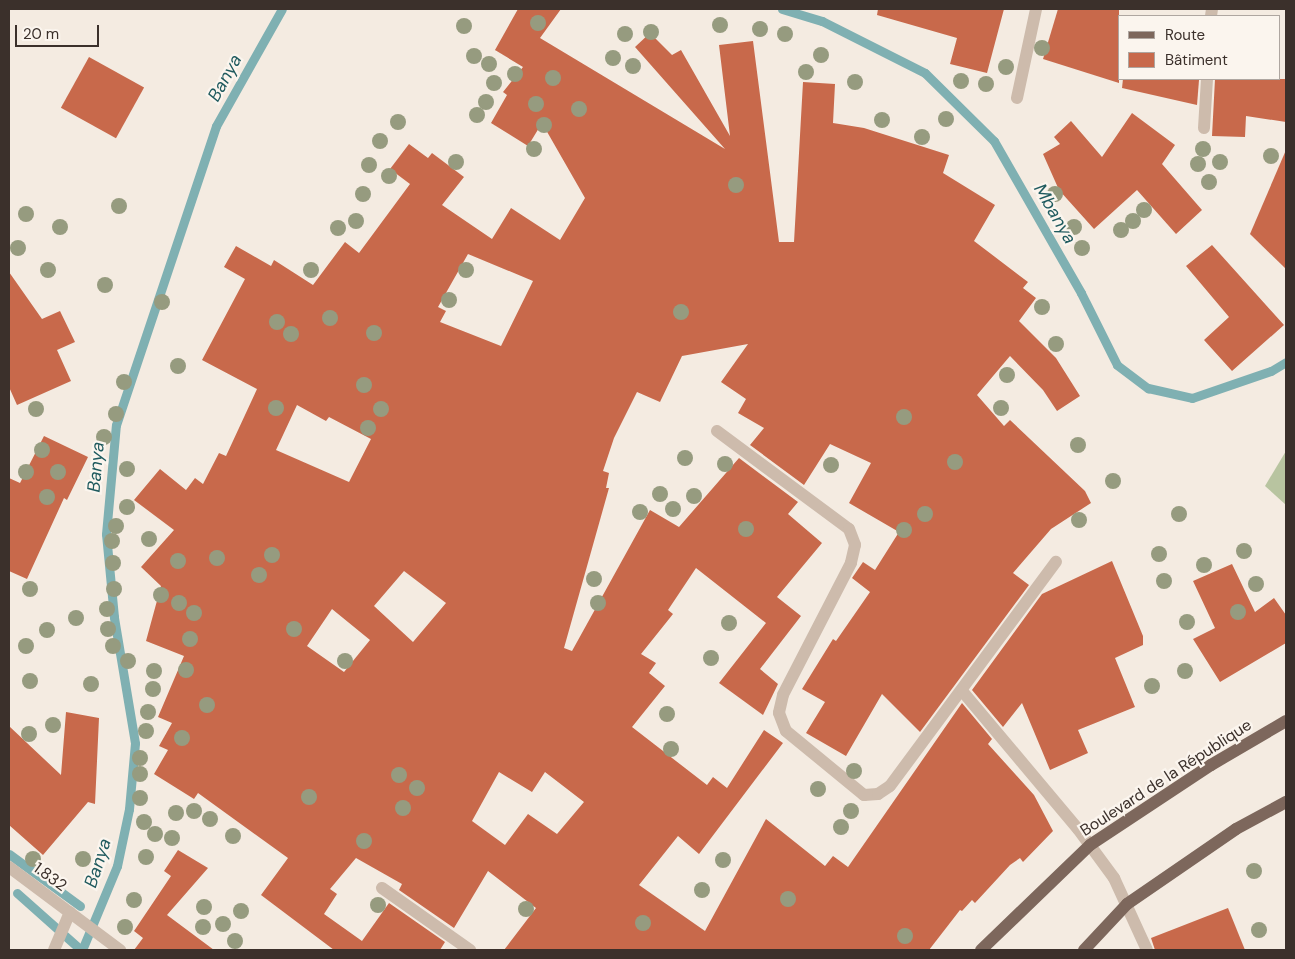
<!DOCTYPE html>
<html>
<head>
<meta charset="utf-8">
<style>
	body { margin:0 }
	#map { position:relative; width:1295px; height:959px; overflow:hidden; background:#f4ebe1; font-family:"DM Sans",sans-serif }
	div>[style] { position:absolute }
	.green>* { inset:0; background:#b8c4a0 }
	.stream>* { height:9px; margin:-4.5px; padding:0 4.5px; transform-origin:4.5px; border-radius:4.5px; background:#7fb0b2 }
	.building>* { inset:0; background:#c8694b; transform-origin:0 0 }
	.minor>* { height:12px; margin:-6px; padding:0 6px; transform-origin:6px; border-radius:6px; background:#cdbbac }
	.major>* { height:12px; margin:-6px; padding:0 6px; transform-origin:6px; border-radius:6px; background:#7d675c }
	.trees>* { width:16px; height:16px; margin:-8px; border-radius:50%; background:#969b7f }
	span { translate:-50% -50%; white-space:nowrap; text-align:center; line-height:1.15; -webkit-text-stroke:4.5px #fbf5ee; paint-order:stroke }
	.street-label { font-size:16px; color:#3b302b }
	.water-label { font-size:18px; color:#1f5a5e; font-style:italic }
	.frame { position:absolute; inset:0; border:10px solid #3b302b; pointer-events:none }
	.legend { position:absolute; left:1118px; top:15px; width:162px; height:65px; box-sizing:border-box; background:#fbf5ee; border:1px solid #aea6a0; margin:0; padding:6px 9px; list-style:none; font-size:15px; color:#3b302b }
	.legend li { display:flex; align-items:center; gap:10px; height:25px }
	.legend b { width:25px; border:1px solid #aea6a0 }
	.scale { position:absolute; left:15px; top:25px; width:84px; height:22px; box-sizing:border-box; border:2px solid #3b302b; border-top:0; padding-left:6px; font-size:15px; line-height:18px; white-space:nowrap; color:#3b302b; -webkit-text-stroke:4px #fbf5ee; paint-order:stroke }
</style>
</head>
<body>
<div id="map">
	<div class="green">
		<i style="clip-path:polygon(1286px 451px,1286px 505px,1265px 486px)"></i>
	</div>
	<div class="stream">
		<i style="left:782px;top:9px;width:42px;rotate:16.7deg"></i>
		<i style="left:822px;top:21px;width:115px;rotate:26.8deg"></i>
		<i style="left:925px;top:73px;width:97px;rotate:44.6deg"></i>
		<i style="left:994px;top:141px;width:175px;rotate:60.2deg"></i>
		<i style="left:1081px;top:293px;width:80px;rotate:63.4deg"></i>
		<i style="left:1117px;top:365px;width:39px;rotate:37deg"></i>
		<i style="left:1148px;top:388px;width:45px;rotate:12.8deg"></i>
		<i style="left:1192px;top:398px;width:83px;rotate:-18.9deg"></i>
		<i style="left:1271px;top:371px;width:17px;rotate:-31deg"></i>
		<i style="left:9px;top:854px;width:88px;rotate:36.2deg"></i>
		<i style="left:17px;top:893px;width:86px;rotate:41.7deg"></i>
		<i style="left:82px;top:950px;width:91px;rotate:-67.4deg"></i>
		<i style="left:117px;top:866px;width:58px;rotate:-78.1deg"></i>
		<i style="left:129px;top:809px;width:66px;rotate:-84.8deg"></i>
		<i style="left:135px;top:743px;width:128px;rotate:-99.5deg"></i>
		<i style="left:114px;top:617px;width:83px;rotate:-95.5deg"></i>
		<i style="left:106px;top:534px;width:109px;rotate:-84.8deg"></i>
		<i style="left:116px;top:425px;width:315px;rotate:-71.5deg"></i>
		<i style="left:216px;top:126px;width:134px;rotate:-60.6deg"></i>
	</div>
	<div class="building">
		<i style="clip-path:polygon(evenodd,518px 9px,561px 9px,540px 38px,725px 149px,635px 47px,650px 33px,672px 55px,681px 50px,730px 136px,719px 45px,753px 41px,779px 242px,794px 242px,803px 82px,835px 84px,833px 123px,864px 128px,949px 155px,943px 173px,995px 205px,974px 241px,1028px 282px,1023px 288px,1036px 298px,1019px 321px,1056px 358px,1080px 396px,1057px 411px,1043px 390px,1010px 356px,977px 395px,1004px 426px,1010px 420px,1085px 491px,1091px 503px,1051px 529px,1013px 573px,1029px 585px,920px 732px,882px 694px,846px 756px,806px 733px,825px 702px,802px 689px,833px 639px,836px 641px,870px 592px,852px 578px,863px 562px,875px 570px,899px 532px,849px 503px,871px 463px,830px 444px,804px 485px,750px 445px,764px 428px,738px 413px,746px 399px,721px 382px,748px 344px,682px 356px,660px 402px,637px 392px,614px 438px,603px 471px,609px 473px,606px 488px,609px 488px,564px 648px,572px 651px,650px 510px,679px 527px,739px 458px,798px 502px,788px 514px,822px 543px,777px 597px,801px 616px,760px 669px,778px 684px,763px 715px,719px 683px,766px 623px,696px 568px,668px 610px,673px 614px,641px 654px,656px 663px,649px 673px,665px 686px,632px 727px,707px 785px,713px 777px,727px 788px,764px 730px,783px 743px,699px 854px,678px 836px,639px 885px,705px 931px,766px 819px,825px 866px,833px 856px,848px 867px,962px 703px,992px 739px,988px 744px,1034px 795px,1053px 831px,1023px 862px,1020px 858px,1010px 865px,975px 903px,972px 900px,962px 911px,960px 910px,929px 950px,504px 950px,536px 908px,488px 871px,454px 928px,399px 890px,402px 884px,356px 858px,330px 889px,337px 894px,324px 914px,362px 941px,389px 903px,445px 942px,440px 950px,334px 950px,261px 895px,288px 858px,198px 793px,194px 799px,154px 774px,168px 750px,159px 746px,172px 723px,158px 717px,184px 656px,146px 641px,161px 586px,141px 567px,174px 530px,134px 500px,160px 469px,186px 490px,195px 478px,203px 484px,219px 453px,226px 456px,257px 389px,202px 360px,245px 279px,224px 267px,236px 246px,271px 266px,274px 260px,313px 285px,345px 242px,359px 253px,410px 184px,390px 169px,409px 144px,428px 158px,432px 153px,464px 177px,442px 205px,492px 239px,511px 208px,560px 240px,585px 198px,542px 123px,528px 146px,491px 123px,507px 95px,503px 92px,523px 67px,495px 50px,518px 9px,468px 254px,533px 281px,501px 346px,440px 322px,446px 311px,438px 307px,468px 254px,518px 9px,297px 405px,326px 421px,329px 417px,371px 439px,349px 482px,276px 450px,297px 405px,518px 9px,404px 571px,446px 603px,413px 642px,374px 606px,404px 571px,518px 9px,332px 609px,370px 640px,344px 672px,307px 646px,332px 609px,518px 9px,499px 772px,532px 792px,545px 772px,584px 802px,557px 834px,528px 814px,505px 845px,472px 821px,499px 772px)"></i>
		<i style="clip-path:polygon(878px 9px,1004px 9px,987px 73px,950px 64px,957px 38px,877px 15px)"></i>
		<i style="clip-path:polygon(1058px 9px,1119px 9px,1119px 83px,1043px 59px)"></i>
		<i style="left:89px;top:57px;width:63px;height:58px;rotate:29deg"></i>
		<i style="clip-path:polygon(1123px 79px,1199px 80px,1197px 105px,1122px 88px)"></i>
		<i style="clip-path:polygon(1215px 79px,1286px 79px,1286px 122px,1246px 116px,1245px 137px,1212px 136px)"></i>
		<i style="clip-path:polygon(1132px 113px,1175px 145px,1162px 164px,1202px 210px,1176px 234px,1137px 190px,1094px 229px,1059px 190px,1043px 154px,1060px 144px,1054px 137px,1071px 121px,1102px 157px)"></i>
		<i style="clip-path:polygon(1286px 150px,1286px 269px,1250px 234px)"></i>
		<i style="clip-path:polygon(1212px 245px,1284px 325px,1232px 371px,1204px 340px,1229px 317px,1186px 266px)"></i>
		<i style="clip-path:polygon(9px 272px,42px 319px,60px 311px,75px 342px,57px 350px,71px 381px,17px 405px,9px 387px)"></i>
		<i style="clip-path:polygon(44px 436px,88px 457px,67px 500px,64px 498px,27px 579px,9px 571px,9px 478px,20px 483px)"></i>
		<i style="clip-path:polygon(1112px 561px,1143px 636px,1143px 645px,1115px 658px,1135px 707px,1078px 730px,1088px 753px,1050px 770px,1022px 703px,1003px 727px,972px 690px,1042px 594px)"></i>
		<i style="clip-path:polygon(1232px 564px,1255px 612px,1274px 598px,1286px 615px,1286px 643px,1220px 682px,1193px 639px,1215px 628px,1193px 581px)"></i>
		<i style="clip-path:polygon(66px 712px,99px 718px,95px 804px,88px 802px,43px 855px,9px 825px,9px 726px,61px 775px)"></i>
		<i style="clip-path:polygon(178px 850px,208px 868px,167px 915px,214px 950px,134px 950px,143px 938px,134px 931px,171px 876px,164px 871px)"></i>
		<i style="clip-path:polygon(1228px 908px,1245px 950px,1155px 950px,1151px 938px)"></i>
	</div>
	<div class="minor">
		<i style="left:1211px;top:16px;width:7px;rotate:-82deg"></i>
		<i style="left:1017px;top:98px;width:91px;rotate:-77.9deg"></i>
		<i style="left:1204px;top:128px;width:49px;rotate:-86.5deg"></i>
		<i style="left:717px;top:431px;width:164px;rotate:36.6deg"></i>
		<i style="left:849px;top:529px;width:17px;rotate:69deg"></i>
		<i style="left:855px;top:545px;width:18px;rotate:103deg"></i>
		<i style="left:851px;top:563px;width:148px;rotate:117.3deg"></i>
		<i style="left:783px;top:695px;width:18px;rotate:103deg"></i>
		<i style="left:779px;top:713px;width:19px;rotate:69deg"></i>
		<i style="left:786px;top:731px;width:101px;rotate:39.4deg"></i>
		<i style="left:864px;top:795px;width:14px;rotate:-4deg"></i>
		<i style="left:878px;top:794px;width:14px;rotate:-34deg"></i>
		<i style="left:890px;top:786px;width:279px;rotate:-53.5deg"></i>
		<i style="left:963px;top:692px;width:179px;rotate:50deg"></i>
		<i style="left:1078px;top:829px;width:61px;rotate:53.7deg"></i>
		<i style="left:1114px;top:878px;width:79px;rotate:65.4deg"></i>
		<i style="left:9px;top:867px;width:139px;rotate:36.8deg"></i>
		<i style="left:382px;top:888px;width:108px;rotate:35.2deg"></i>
		<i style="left:54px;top:950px;width:41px;rotate:-67.2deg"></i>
	</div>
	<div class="major">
		<i style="left:981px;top:950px;width:151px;rotate:-43.9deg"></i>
		<i style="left:1090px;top:845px;width:145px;rotate:-33.5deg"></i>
		<i style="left:1211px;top:765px;width:87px;rotate:-30.4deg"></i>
		<i style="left:1084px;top:950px;width:63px;rotate:-46.9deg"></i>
		<i style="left:1127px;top:904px;width:132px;rotate:-34.5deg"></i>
		<i style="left:1236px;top:829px;width:57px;rotate:-28.4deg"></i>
	</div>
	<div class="trees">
		<i style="left:538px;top:23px"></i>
		<i style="left:720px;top:25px"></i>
		<i style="left:464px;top:26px"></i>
		<i style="left:760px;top:29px"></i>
		<i style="left:651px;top:32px"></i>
		<i style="left:625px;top:34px"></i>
		<i style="left:785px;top:34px"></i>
		<i style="left:1042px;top:48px"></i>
		<i style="left:821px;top:55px"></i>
		<i style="left:474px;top:56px"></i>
		<i style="left:613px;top:58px"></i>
		<i style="left:489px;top:64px"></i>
		<i style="left:633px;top:66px"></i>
		<i style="left:1006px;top:67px"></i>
		<i style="left:806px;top:72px"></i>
		<i style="left:515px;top:74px"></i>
		<i style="left:553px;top:78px"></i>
		<i style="left:961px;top:81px"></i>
		<i style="left:855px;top:82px"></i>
		<i style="left:494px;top:83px"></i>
		<i style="left:986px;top:84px"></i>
		<i style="left:486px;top:102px"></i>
		<i style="left:536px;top:104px"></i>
		<i style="left:579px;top:109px"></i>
		<i style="left:477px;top:115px"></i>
		<i style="left:946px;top:119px"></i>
		<i style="left:882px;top:120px"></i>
		<i style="left:398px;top:122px"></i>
		<i style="left:544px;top:125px"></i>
		<i style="left:922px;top:137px"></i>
		<i style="left:380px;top:141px"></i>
		<i style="left:534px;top:149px"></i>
		<i style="left:1203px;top:149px"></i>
		<i style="left:1271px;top:156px"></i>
		<i style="left:456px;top:162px"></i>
		<i style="left:1220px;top:162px"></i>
		<i style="left:1198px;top:164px"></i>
		<i style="left:369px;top:165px"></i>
		<i style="left:389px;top:176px"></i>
		<i style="left:1209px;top:182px"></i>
		<i style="left:736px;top:185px"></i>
		<i style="left:363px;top:194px"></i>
		<i style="left:1055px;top:194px"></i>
		<i style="left:119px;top:206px"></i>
		<i style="left:1144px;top:210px"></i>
		<i style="left:26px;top:214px"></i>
		<i style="left:356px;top:221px"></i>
		<i style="left:1133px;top:221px"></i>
		<i style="left:60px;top:227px"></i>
		<i style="left:1074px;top:227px"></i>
		<i style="left:338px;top:228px"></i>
		<i style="left:1121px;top:230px"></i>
		<i style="left:18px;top:248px"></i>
		<i style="left:1082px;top:248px"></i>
		<i style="left:48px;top:270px"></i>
		<i style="left:311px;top:270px"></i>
		<i style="left:466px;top:270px"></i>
		<i style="left:105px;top:285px"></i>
		<i style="left:449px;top:300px"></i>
		<i style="left:162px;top:302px"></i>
		<i style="left:1042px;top:307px"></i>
		<i style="left:681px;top:312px"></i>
		<i style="left:330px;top:318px"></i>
		<i style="left:277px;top:322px"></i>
		<i style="left:374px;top:333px"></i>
		<i style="left:291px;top:334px"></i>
		<i style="left:1056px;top:344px"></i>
		<i style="left:178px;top:366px"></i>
		<i style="left:1007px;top:375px"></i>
		<i style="left:124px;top:382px"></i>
		<i style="left:364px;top:385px"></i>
		<i style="left:276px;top:408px"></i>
		<i style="left:1001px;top:408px"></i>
		<i style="left:36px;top:409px"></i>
		<i style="left:381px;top:409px"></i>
		<i style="left:116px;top:414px"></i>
		<i style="left:904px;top:417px"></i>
		<i style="left:368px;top:428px"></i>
		<i style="left:104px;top:437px"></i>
		<i style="left:1078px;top:445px"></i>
		<i style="left:42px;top:450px"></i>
		<i style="left:685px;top:458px"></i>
		<i style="left:955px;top:462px"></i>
		<i style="left:725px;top:464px"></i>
		<i style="left:831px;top:465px"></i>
		<i style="left:127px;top:469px"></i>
		<i style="left:26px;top:472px"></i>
		<i style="left:58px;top:472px"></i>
		<i style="left:1113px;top:481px"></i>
		<i style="left:660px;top:494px"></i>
		<i style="left:694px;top:496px"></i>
		<i style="left:47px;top:497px"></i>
		<i style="left:127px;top:507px"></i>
		<i style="left:673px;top:509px"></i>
		<i style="left:640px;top:512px"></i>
		<i style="left:925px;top:514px"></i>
		<i style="left:1179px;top:514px"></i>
		<i style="left:1079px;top:520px"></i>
		<i style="left:116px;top:526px"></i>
		<i style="left:746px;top:529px"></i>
		<i style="left:904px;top:530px"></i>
		<i style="left:149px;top:539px"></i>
		<i style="left:112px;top:541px"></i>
		<i style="left:1244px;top:551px"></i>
		<i style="left:1159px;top:554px"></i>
		<i style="left:272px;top:555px"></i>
		<i style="left:217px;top:558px"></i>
		<i style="left:178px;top:561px"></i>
		<i style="left:113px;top:563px"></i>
		<i style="left:1204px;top:565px"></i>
		<i style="left:259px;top:575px"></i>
		<i style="left:594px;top:579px"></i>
		<i style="left:1164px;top:581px"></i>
		<i style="left:1256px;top:584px"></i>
		<i style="left:30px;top:589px"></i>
		<i style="left:114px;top:589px"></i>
		<i style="left:161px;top:595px"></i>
		<i style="left:179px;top:603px"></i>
		<i style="left:598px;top:603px"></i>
		<i style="left:107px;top:609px"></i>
		<i style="left:1238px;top:612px"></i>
		<i style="left:194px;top:613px"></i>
		<i style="left:76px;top:618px"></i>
		<i style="left:1187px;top:622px"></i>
		<i style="left:729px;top:623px"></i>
		<i style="left:108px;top:629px"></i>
		<i style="left:294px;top:629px"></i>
		<i style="left:47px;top:630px"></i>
		<i style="left:190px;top:639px"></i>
		<i style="left:26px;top:646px"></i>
		<i style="left:113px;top:646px"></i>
		<i style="left:711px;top:658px"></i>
		<i style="left:128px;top:661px"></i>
		<i style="left:345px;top:661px"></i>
		<i style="left:186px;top:670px"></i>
		<i style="left:154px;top:671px"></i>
		<i style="left:1185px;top:671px"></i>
		<i style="left:30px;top:681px"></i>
		<i style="left:91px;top:684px"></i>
		<i style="left:1152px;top:686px"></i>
		<i style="left:153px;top:689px"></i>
		<i style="left:207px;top:705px"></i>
		<i style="left:148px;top:712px"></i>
		<i style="left:667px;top:714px"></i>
		<i style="left:53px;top:725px"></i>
		<i style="left:146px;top:731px"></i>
		<i style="left:29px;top:734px"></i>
		<i style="left:182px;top:738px"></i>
		<i style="left:671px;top:749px"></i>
		<i style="left:140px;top:758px"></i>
		<i style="left:854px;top:771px"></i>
		<i style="left:140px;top:774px"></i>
		<i style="left:399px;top:775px"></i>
		<i style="left:417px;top:788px"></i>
		<i style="left:818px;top:789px"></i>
		<i style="left:309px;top:797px"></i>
		<i style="left:140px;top:798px"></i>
		<i style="left:403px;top:808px"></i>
		<i style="left:194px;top:811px"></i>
		<i style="left:851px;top:811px"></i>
		<i style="left:176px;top:813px"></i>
		<i style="left:210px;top:819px"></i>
		<i style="left:144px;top:822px"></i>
		<i style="left:841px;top:827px"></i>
		<i style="left:155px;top:834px"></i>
		<i style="left:233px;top:836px"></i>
		<i style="left:172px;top:838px"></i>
		<i style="left:364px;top:841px"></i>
		<i style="left:146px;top:857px"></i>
		<i style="left:33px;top:859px"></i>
		<i style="left:83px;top:859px"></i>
		<i style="left:723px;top:860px"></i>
		<i style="left:1254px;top:871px"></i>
		<i style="left:702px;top:890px"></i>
		<i style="left:788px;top:899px"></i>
		<i style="left:134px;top:900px"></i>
		<i style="left:378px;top:905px"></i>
		<i style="left:204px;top:907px"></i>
		<i style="left:526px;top:909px"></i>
		<i style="left:241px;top:911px"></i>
		<i style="left:643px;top:923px"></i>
		<i style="left:223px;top:924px"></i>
		<i style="left:125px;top:927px"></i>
		<i style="left:203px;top:927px"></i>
		<i style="left:1259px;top:930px"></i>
		<i style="left:905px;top:936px"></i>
		<i style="left:235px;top:941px"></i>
	</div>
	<div class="street-label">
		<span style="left:1166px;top:778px;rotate:-33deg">Boulevard de la République</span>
		<span style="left:50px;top:877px;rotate:36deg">1.832</span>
	</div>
	<div class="water-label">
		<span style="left:225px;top:78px;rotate:-61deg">Banya</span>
		<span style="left:1055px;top:214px;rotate:60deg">Mbanya</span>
		<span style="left:96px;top:467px;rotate:-85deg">Banya</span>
		<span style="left:98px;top:863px;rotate:-72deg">Banya</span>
	</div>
	<div class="frame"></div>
	<ul class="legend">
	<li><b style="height:6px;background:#7d675c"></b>Route</li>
	<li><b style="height:14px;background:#c8694b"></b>Bâtiment</li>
	</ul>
	<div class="scale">20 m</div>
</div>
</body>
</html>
